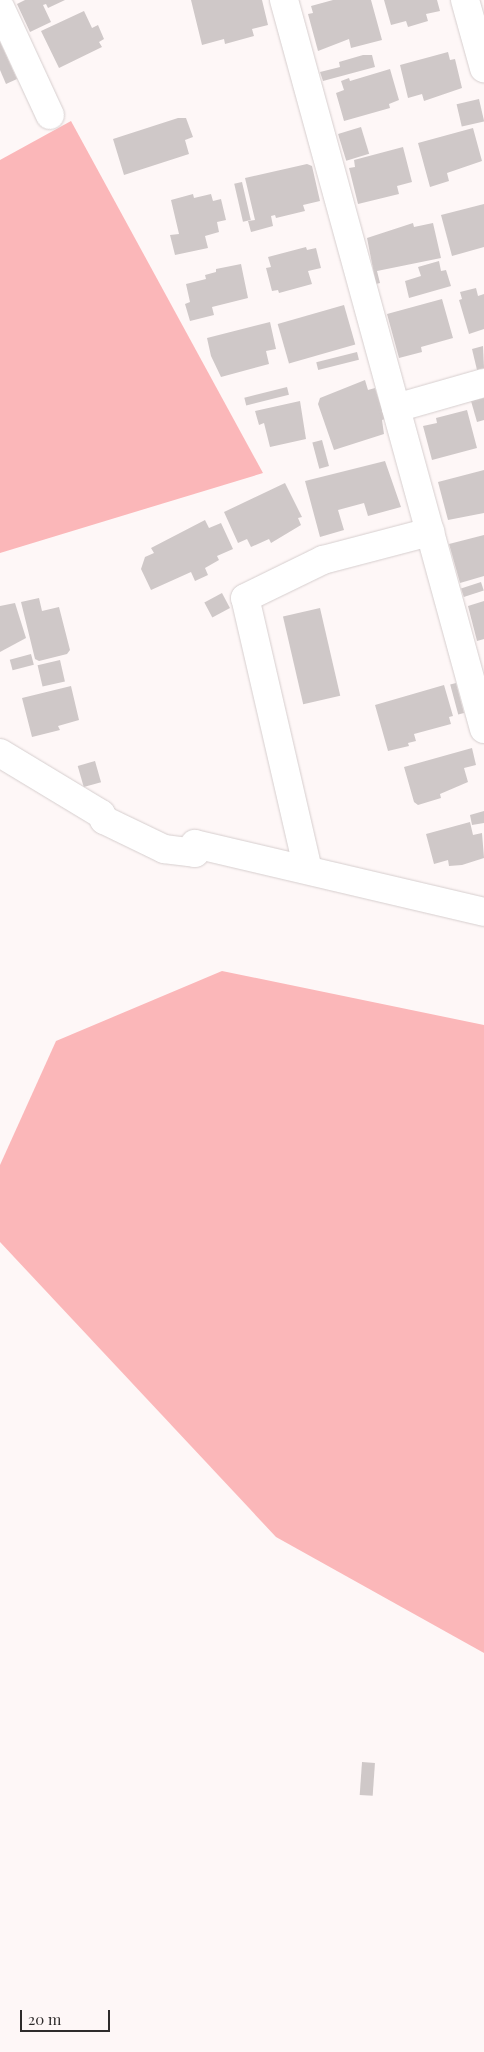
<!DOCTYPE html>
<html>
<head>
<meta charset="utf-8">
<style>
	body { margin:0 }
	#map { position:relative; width:484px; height:2052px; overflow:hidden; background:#fef7f7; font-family:"Playfair Display",serif }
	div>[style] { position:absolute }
	.green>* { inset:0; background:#fbb7b9 }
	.building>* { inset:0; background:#cfc8c8; transform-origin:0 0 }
	.roads { filter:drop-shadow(0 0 1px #d6cece) drop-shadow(0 0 1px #d6cece) }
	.minor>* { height:28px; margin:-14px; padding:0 14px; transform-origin:14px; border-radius:14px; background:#fff }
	span { translate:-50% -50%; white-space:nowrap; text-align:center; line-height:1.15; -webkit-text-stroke:4.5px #fef7f7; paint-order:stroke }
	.scale { position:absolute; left:20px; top:2010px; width:90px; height:22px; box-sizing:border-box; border:2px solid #2e2b2b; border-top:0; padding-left:6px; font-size:15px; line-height:18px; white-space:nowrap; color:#2e2b2b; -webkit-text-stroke:4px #fef7f7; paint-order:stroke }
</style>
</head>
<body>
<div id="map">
	<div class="green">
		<i style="clip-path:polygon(71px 121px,263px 473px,0 553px,0 160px)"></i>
		<i style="clip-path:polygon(222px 971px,484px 1025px,484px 1653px,276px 1537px,0 1242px,0 1165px,56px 1041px)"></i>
	</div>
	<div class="building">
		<i style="clip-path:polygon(25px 0,65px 0,48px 8px,46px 4px,43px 5px,51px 22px,30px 32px,17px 4px)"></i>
		<i style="clip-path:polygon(191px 0,262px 0,268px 25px,252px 29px,254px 36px,225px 44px,224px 39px,202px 45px)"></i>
		<i style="clip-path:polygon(333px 0,371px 0,382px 40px,351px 48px,349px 39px,318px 51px,308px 14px,313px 13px,311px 6px)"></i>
		<i style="clip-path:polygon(384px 0,437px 0,440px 11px,426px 14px,428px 21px,408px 27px,406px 21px,391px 25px)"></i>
		<i style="clip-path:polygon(84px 11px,92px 28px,98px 25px,104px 39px,99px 42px,102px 47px,59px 68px,41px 31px)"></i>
		<i style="clip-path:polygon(0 42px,17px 79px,6px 84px,0 70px)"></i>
		<i style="clip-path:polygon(448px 52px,450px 60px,455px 59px,462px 88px,424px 101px,422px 94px,408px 98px,400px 65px)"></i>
		<i style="clip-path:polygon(363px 55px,372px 55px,375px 67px,323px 81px,320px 72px,340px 67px,339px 62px)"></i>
		<i style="clip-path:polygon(390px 69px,399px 100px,389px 104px,390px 108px,344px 121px,336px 93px,344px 90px,341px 81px,349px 78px,350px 81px)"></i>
		<i style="left:479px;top:99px;width:23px;height:23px;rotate:77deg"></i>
		<i style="clip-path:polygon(178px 118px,186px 118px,193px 137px,185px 140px,189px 154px,124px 175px,113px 139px)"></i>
		<i style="left:361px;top:127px;width:28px;height:24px;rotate:73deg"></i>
		<i style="clip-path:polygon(473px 128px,482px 161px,447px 173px,449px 181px,430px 187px,418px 143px)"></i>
		<i style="clip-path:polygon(403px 147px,412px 182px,397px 186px,399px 194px,358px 204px,349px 168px,355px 167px,354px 160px)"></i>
		<i style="clip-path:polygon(307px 164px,312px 166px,320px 201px,303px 205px,305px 211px,276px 218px,275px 215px,271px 216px,273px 226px,251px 232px,248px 221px,255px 220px,245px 178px)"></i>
		<i style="left:242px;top:182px;width:39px;height:8px;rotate:77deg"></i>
		<i style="clip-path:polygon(193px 194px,194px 198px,211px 194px,213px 201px,221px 199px,226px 220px,217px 222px,219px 232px,205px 236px,208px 248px,175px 255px,170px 235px,179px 234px,171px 200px)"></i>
		<i style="clip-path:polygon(484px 204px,484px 247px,452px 256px,441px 215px)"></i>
		<i style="clip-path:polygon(413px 223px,414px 227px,433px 223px,441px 258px,377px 271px,380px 283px,376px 284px,367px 238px)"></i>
		<i style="clip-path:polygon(306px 247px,307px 250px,316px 248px,321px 268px,308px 271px,312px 284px,279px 293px,278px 290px,272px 291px,266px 268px,271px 267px,268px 257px)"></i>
		<i style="clip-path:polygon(439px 261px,441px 271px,446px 270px,451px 286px,409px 298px,405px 281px,421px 276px,418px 267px)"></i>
		<i style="clip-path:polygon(241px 264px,248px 298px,212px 307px,214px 315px,190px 321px,185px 304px,190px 302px,186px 284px,206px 279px,205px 275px,216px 272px,216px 269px)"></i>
		<i style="clip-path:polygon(476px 288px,478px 296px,484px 294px,484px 329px,469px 334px,459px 300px,462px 299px,460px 292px)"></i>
		<i style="clip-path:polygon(442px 299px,453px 338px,421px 347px,422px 352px,399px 358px,387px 314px)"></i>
		<i style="left:344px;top:305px;width:41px;height:69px;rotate:74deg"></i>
		<i style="clip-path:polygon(270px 322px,276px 349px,266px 351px,269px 364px,221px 377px,211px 356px,207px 338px)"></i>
		<i style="clip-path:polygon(483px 346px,484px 368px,477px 370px,472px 349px)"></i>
		<i style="left:357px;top:352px;width:8px;height:42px;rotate:76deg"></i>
		<i style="clip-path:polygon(365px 380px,368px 390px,375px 388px,385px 419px,382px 420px,384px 434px,334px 450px,318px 404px,320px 398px)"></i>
		<i style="left:287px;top:387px;width:8px;height:44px;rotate:76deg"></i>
		<i style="clip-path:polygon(484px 398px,484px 420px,477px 422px,471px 401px)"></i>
		<i style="clip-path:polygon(300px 401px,306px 439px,270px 447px,264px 423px,259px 425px,255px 411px)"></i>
		<i style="clip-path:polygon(467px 410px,477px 448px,432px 460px,423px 426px,437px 423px,436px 418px)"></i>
		<i style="left:322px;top:440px;width:27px;height:10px;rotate:75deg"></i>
		<i style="clip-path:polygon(385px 461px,401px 507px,368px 516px,364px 503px,338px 510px,344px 530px,320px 537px,305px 481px)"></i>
		<i style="clip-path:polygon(484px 470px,484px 513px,448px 520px,438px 482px)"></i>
		<i style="clip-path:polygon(285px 483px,302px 517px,298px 518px,301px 525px,271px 543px,269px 539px,251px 547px,247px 539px,238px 543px,224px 512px)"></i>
		<i style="clip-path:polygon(205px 520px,209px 528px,221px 523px,233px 549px,217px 556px,219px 560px,205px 568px,208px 575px,195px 581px,191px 572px,151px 590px,141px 569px,145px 557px,154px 553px,151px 548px)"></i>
		<i style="clip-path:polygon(484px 535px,484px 576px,460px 583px,449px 544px)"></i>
		<i style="left:481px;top:582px;width:9px;height:21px;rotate:72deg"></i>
		<i style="left:222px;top:593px;width:17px;height:20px;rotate:62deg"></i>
		<i style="clip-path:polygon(39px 598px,42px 611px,59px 607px,70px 650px,67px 654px,39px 661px,35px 659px,21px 602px)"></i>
		<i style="clip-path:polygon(484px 601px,484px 639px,477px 641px,468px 606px)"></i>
		<i style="clip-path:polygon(15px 603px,26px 638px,0 652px,0 606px)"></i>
		<i style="left:320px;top:608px;width:90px;height:38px;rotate:77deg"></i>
		<i style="left:31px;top:654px;width:11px;height:22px;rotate:75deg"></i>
		<i style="left:60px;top:660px;width:22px;height:23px;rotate:77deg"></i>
		<i style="left:456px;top:683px;width:31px;height:6px;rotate:75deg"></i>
		<i style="clip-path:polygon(444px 685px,453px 716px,449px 717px,451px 724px,414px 734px,416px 741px,408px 743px,409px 746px,388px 751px,375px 705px)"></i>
		<i style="clip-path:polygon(71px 686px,79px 720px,58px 726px,60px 730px,32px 737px,22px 698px)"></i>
		<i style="clip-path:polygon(472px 748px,476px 765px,464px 768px,468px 782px,440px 794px,441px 798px,418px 805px,414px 802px,404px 767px)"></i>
		<i style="left:95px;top:761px;width:22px;height:18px;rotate:74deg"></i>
		<i style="clip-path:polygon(484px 811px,484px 823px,472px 825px,470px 815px)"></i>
		<i style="clip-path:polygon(470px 822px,473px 835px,482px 833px,484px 858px,462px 865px,449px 866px,448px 860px,434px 864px,426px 834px)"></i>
		<i style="left:362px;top:1762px;width:13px;height:33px;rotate:4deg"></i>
	</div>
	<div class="roads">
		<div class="minor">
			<i style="left:284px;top:0;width:756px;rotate:74.66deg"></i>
			<i style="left:465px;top:0;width:71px;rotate:74.4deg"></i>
			<i style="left:0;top:7px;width:119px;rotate:65.2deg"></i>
			<i style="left:396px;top:408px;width:91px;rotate:-15.9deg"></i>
			<i style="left:0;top:753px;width:118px;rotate:31.1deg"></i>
			<i style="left:101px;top:814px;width:7px;rotate:63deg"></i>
			<i style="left:104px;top:820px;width:67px;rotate:25.8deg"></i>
			<i style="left:164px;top:849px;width:31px;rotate:7deg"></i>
			<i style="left:195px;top:853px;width:9px;rotate:-90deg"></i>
			<i style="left:195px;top:844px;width:297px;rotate:13.2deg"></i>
			<i style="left:308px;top:870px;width:279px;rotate:-103deg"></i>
			<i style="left:245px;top:598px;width:87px;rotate:-26deg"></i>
			<i style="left:323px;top:560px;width:111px;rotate:-14.7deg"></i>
		</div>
	</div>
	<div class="scale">20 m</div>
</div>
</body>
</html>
